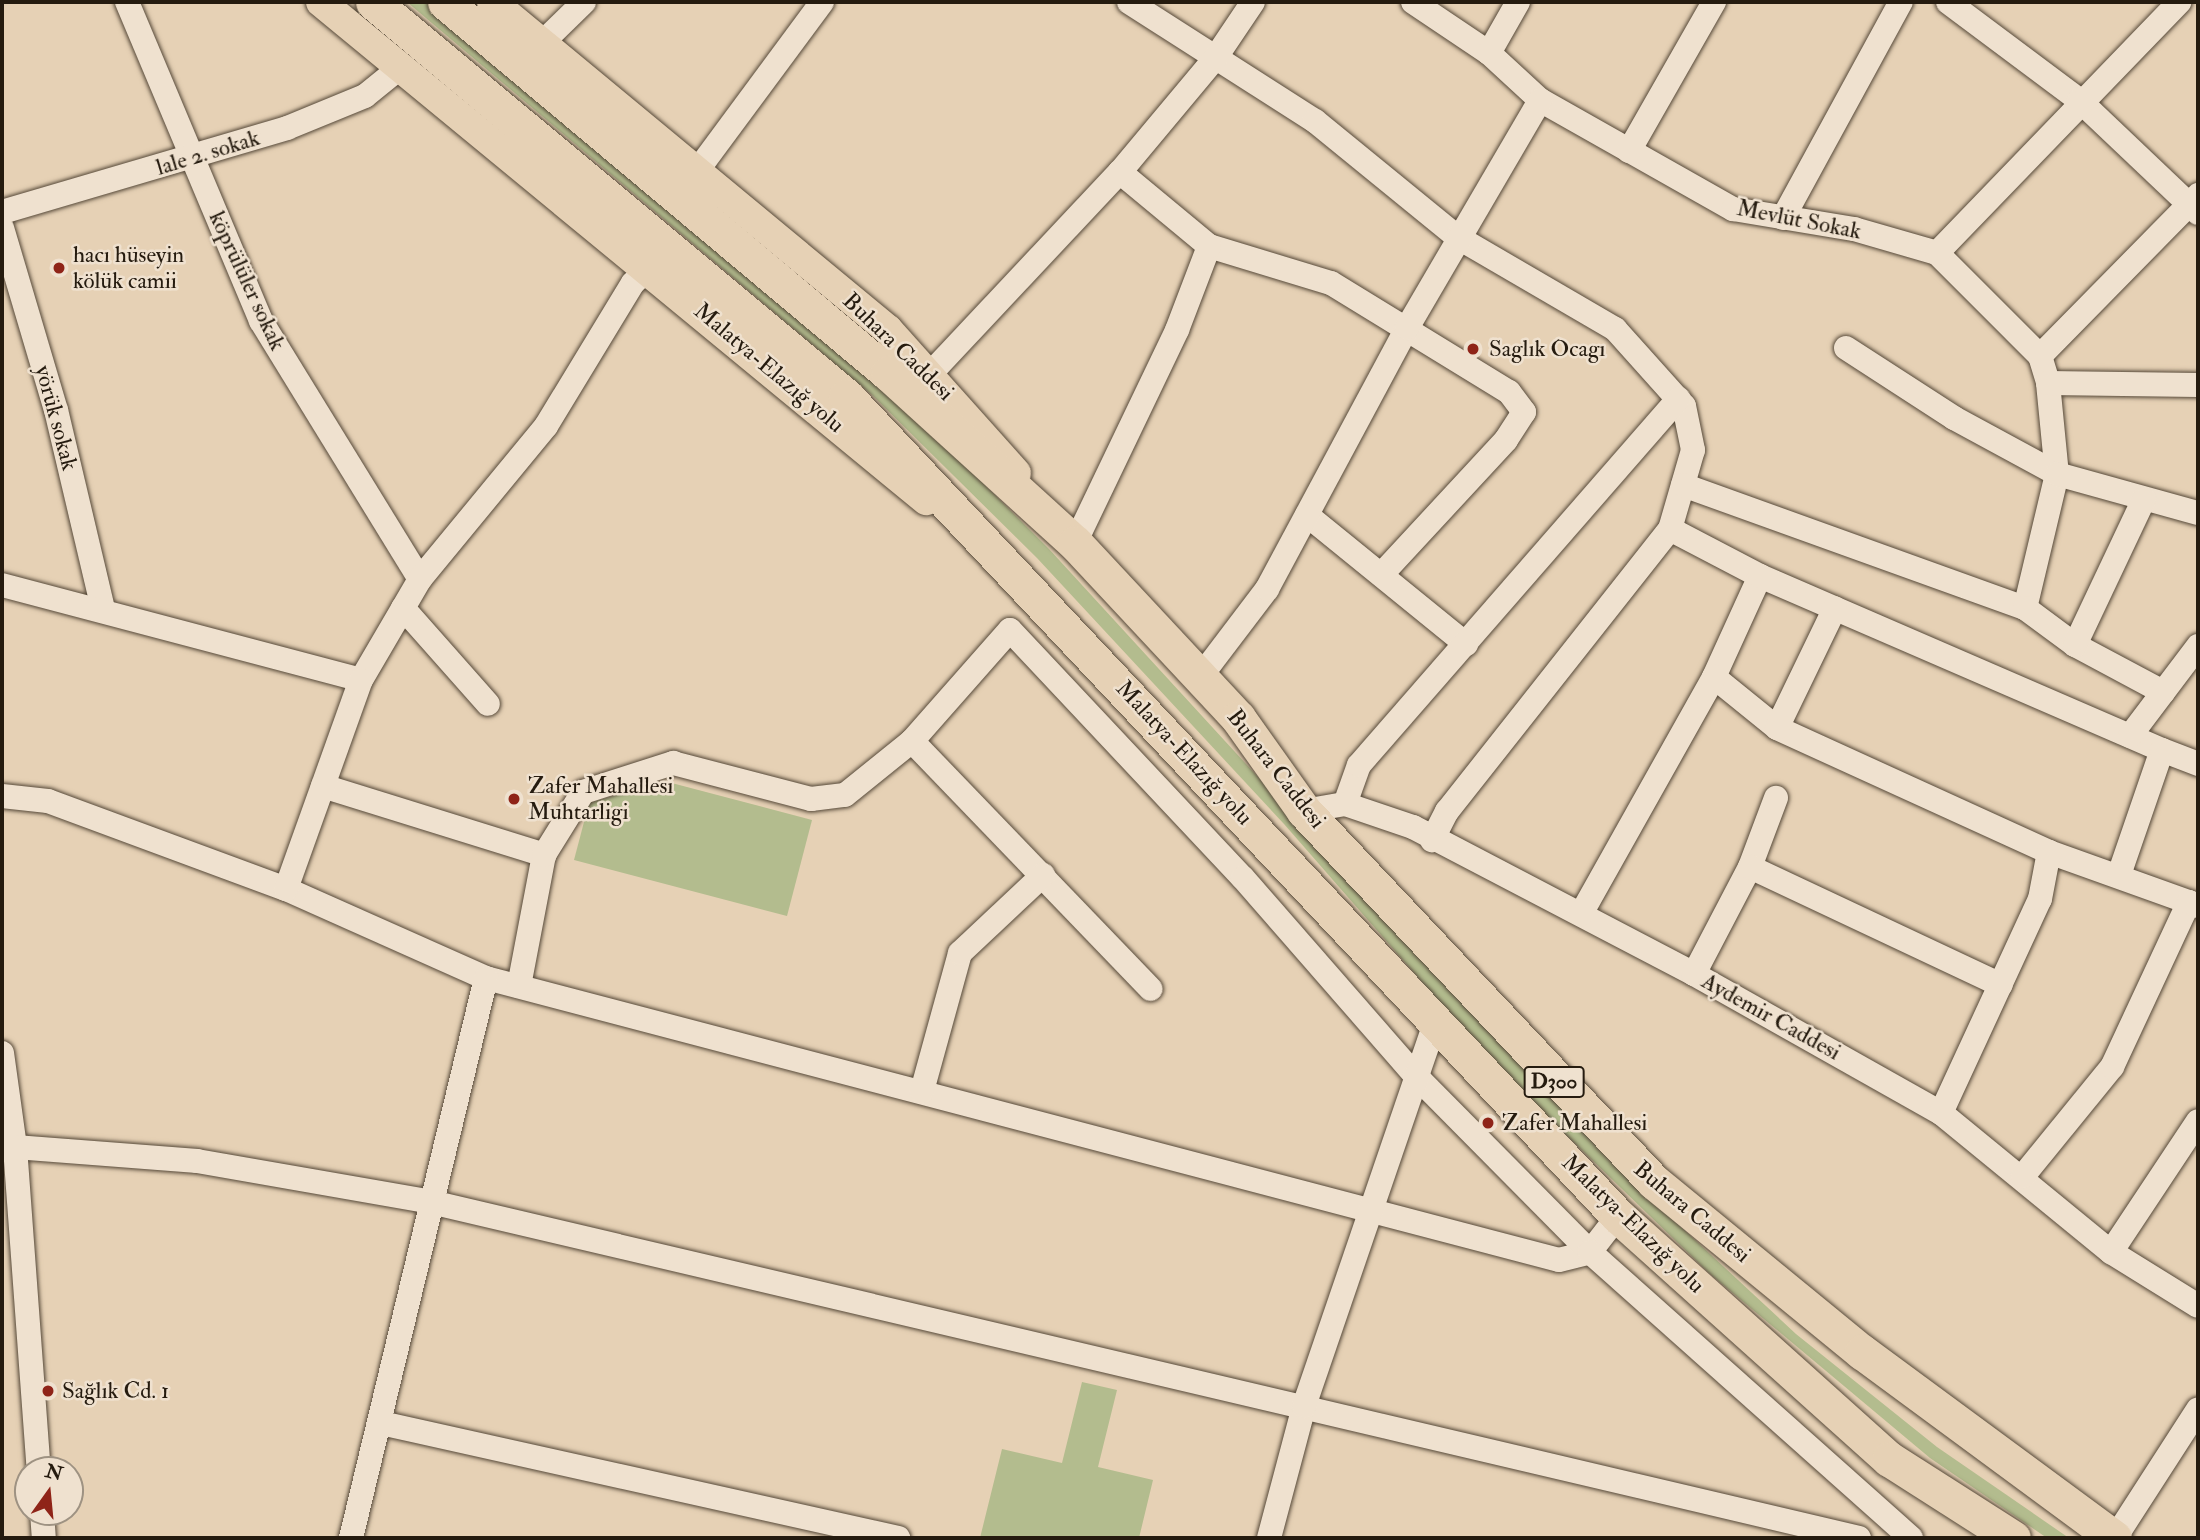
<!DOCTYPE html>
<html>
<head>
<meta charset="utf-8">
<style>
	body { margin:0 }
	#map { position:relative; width:2200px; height:1540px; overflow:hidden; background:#e6d1b5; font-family:"IM FELL Double Pica",serif }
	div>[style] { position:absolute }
	.green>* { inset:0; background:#b3bc8e }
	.roads { filter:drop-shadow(0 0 2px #554838) drop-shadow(0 0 2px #554838) }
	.minor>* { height:24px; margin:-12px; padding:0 12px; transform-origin:12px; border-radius:12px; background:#efe1cf }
	.major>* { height:30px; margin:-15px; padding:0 15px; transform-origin:15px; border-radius:15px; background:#e6d1b5 }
	.highway>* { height:35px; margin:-17.5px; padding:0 17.5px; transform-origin:17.5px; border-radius:17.5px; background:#e6d1b5 }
	.dots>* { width:19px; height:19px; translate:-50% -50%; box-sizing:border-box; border:4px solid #efe1cf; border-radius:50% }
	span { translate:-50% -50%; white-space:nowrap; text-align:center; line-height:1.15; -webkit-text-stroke:5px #efe1cf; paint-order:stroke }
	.shield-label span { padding:2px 5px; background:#efe1cf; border:2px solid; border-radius:5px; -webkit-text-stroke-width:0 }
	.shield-label { font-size:21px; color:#251b0f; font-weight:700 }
	.street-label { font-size:23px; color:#251b0f }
	.poi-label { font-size:23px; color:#251b0f }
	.left { translate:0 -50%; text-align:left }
	.frame { position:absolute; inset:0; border:4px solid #251b0f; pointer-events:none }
	.north { position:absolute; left:14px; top:1456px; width:70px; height:70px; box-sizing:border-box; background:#efe1cf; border:2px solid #9e9282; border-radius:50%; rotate:15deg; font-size:19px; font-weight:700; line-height:28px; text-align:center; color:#251b0f }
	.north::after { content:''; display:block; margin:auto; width:24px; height:32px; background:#8f2418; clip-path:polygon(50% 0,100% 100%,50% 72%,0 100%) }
</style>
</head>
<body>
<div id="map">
	<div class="green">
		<i style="clip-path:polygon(407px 2px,431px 2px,885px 385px,1049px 549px,1608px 1159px,1796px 1334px,1937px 1447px,2069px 1538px,2047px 1538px,1930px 1458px,1710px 1274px,1499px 1070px,1284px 824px,1037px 558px,872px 395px)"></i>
		<i style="clip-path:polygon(664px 781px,812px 820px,787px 916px,574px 860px,589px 803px)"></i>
		<i style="clip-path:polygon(1082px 1382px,1117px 1390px,1098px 1467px,1153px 1480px,1139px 1538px,980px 1538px,1002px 1449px,1062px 1463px)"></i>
	</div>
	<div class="roads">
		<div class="minor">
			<i style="left:127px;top:2px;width:346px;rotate:67.2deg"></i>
			<i style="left:261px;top:321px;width:303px;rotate:58.4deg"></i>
			<i style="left:1129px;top:2px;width:221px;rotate:32.6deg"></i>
			<i style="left:1315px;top:121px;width:183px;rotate:39.2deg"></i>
			<i style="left:1457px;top:237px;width:183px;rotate:30.2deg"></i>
			<i style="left:1615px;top:329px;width:103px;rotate:48.1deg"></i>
			<i style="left:1684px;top:406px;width:45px;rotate:78.4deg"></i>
			<i style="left:1693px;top:450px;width:82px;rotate:106.2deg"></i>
			<i style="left:1670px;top:529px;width:360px;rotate:128.3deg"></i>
			<i style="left:1447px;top:811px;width:33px;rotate:117deg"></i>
			<i style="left:1413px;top:2px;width:92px;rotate:33.9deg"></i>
			<i style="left:1489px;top:53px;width:69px;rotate:42.7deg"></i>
			<i style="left:1540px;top:100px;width:222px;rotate:29.5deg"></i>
			<i style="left:1733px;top:209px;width:123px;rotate:9.4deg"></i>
			<i style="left:1854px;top:229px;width:86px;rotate:16.1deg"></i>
			<i style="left:1937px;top:253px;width:146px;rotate:45deg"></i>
			<i style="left:2040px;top:356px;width:28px;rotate:73deg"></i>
			<i style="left:2048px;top:383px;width:91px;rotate:84.4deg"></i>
			<i style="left:2057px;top:474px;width:138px;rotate:103.4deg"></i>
			<i style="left:1948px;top:2px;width:164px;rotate:36.8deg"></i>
			<i style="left:2079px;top:100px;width:164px;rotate:43.5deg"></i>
			<i style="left:541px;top:44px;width:60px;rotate:-44.3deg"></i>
			<i style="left:1489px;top:53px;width:59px;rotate:-60.4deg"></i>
			<i style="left:1629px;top:151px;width:172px;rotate:-60.3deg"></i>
			<i style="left:697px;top:171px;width:210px;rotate:-53.5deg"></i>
			<i style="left:2px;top:212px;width:297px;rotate:-16.4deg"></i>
			<i style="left:287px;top:128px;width:84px;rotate:-22.3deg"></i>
			<i style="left:365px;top:96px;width:48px;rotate:-39deg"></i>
			<i style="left:1783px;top:218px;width:246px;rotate:-61.4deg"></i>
			<i style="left:2px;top:228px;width:190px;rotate:73.5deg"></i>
			<i style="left:56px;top:410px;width:204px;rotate:76.7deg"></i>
			<i style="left:1209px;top:246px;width:127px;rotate:16.9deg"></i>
			<i style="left:1331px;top:283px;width:209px;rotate:31.5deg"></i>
			<i style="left:1509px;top:392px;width:25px;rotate:53deg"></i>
			<i style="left:1524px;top:412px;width:33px;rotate:123deg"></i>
			<i style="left:1506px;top:440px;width:183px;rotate:132.8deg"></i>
			<i style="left:1937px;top:253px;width:349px;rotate:-46deg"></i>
			<i style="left:1846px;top:348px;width:129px;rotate:32.9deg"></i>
			<i style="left:1954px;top:418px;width:117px;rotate:28.5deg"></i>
			<i style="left:2057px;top:474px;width:146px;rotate:15.5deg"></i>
			<i style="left:2040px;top:356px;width:226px;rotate:-45.5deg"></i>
			<i style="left:930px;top:374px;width:277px;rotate:-46.8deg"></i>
			<i style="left:1120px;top:172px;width:150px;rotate:-50.1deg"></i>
			<i style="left:1216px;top:57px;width:66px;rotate:-56.1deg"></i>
			<i style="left:2048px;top:383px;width:150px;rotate:0.8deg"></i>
			<i style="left:1683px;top:485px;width:363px;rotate:19.8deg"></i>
			<i style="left:2025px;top:608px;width:62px;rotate:36.5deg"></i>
			<i style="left:2075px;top:645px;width:100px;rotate:28.1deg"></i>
			<i style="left:1307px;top:515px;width:205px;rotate:39.1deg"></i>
			<i style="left:1670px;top:529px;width:102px;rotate:27.6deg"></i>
			<i style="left:1760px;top:576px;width:111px;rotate:114.5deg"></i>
			<i style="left:1714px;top:677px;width:81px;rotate:39deg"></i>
			<i style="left:1777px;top:728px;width:299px;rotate:24.5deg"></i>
			<i style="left:2049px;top:852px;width:149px;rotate:19.7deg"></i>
			<i style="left:1075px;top:543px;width:236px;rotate:-64.4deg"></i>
			<i style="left:1177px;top:330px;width:90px;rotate:-69.1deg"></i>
			<i style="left:1209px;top:246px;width:116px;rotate:-140.3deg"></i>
			<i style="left:1760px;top:576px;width:438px;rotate:23.4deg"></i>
			<i style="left:2162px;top:750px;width:132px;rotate:109deg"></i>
			<i style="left:2px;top:585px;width:371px;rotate:14.8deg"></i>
			<i style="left:361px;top:680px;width:117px;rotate:-59.7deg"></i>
			<i style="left:420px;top:579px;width:198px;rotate:-50.5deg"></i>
			<i style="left:546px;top:426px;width:167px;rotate:-58.7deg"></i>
			<i style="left:633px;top:283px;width:22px;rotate:-43deg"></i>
			<i style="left:403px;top:608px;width:128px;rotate:48.5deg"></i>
			<i style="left:2075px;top:645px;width:161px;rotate:-64.7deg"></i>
			<i style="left:1201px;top:676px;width:109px;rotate:-52.8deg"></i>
			<i style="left:1267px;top:589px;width:296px;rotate:-61.8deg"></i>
			<i style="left:1407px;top:328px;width:264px;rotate:-59.7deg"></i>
			<i style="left:1777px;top:728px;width:133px;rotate:-64.2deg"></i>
			<i style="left:2130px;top:736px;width:113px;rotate:-52.9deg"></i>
			<i style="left:912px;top:741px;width:344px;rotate:46.1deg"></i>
			<i style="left:2162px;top:750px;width:39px;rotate:21deg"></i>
			<i style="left:323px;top:786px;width:232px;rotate:17.3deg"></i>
			<i style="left:2px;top:796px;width:46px;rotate:6.2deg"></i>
			<i style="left:48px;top:801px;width:254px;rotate:20.3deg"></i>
			<i style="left:286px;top:889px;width:219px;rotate:24deg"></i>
			<i style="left:486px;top:978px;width:1109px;rotate:14.73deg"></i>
			<i style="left:1559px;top:1260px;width:32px;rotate:-14deg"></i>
			<i style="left:1590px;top:1252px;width:46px;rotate:-52.1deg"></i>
			<i style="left:1345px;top:804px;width:41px;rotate:-70.3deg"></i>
			<i style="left:1359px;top:765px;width:486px;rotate:-48.9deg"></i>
			<i style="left:1304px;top:811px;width:42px;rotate:-9.7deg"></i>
			<i style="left:1345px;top:804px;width:72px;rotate:18.7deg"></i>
			<i style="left:1413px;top:827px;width:317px;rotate:27.6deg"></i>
			<i style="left:1694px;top:974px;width:283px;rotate:29.4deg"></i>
			<i style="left:1941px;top:1113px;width:220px;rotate:39.3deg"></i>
			<i style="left:2111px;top:1252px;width:102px;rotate:31.8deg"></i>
			<i style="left:1750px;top:867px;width:74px;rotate:-69.4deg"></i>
			<i style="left:286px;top:889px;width:222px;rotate:-70.3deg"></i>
			<i style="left:1581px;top:914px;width:272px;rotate:-60.7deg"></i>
			<i style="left:1694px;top:974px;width:121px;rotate:-62.4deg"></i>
			<i style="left:1750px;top:867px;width:277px;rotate:25.2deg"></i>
			<i style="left:519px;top:986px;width:133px;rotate:-79.2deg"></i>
			<i style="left:544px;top:855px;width:74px;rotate:-58.2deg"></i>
			<i style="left:583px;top:792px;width:95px;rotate:-17.9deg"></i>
			<i style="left:673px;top:763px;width:143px;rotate:14.6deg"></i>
			<i style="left:811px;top:799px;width:34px;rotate:-7deg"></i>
			<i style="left:845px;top:795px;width:86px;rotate:-38.9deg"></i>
			<i style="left:912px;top:741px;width:148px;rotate:-48.6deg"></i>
			<i style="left:1010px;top:630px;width:340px;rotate:46.8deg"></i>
			<i style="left:1243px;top:878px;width:262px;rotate:48.9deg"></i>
			<i style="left:1415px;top:1075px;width:249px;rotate:45.3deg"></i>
			<i style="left:1590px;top:1252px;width:430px;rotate:41.7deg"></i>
			<i style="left:2px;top:1053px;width:95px;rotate:82.1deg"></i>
			<i style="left:15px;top:1147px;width:324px;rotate:85.8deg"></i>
			<i style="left:922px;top:1091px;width:143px;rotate:-74.6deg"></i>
			<i style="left:960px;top:953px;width:114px;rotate:-43.2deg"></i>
			<i style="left:1941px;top:1113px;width:236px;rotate:-65.2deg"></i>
			<i style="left:2040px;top:899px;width:48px;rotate:-79.2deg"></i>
			<i style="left:15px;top:1147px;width:183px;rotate:4.4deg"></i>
			<i style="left:197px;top:1161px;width:238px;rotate:9.9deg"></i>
			<i style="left:431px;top:1202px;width:1467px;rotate:13.24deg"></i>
			<i style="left:2023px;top:1176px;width:141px;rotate:-50.8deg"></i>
			<i style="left:2112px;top:1067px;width:182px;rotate:-65deg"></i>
			<i style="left:2189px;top:902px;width:10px;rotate:24deg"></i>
			<i style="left:2111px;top:1252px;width:157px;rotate:-56.4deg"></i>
			<i style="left:381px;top:1423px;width:530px;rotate:12.54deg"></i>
			<i style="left:42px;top:1512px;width:26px;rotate:86deg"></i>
			<i style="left:351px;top:1538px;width:576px;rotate:-76.45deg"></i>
			<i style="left:1269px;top:1538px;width:137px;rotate:-75.1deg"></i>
			<i style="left:1304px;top:1406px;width:405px;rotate:-71.1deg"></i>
			<i style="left:2115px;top:1538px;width:153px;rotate:-57.2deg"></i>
		</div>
		<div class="major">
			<i style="left:321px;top:2px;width:784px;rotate:39.46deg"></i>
			<i style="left:492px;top:2px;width:514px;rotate:39.63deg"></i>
			<i style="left:888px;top:330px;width:192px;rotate:48.2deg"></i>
		</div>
		<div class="highway">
			<i style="left:373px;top:2px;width:616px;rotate:39.79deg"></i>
			<i style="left:846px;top:396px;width:1126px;rotate:46.73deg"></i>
			<i style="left:1618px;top:1216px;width:364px;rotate:41.9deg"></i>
			<i style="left:1889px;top:1459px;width:147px;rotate:32.5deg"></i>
			<i style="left:445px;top:2px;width:578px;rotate:39.95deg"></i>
			<i style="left:888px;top:373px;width:253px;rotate:42.3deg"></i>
			<i style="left:1075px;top:543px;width:239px;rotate:47deg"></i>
			<i style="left:1238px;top:718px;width:114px;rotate:54.6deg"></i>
			<i style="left:1304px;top:811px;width:510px;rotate:46.67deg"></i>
			<i style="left:1654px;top:1182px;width:269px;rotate:39.3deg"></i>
			<i style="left:1862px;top:1352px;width:313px;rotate:36.4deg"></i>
		</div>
	</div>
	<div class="dots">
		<i style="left:59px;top:268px;background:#8f2418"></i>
		<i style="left:1473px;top:349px;background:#8f2418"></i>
		<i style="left:514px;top:799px;background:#8f2418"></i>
		<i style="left:1488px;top:1123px;background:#8f2418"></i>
		<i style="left:48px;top:1391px;background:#8f2418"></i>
	</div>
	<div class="shield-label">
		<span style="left:1554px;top:1082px">D300</span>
	</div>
	<div class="street-label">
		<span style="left:208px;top:153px;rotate:-17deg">lale 2. sokak</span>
		<span style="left:1799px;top:220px;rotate:11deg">Mevlüt Sokak</span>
		<span style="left:247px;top:281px;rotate:65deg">köprülüler sokak</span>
		<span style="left:898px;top:347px;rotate:44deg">Buhara Caddesi</span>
		<span style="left:769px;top:368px;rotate:40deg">Malatya-Elazığ yolu</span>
		<span style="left:56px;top:418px;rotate:75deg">yörük sokak</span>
		<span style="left:1184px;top:753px;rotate:47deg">Malatya-Elazığ yolu</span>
		<span style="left:1276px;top:769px;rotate:52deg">Buhara Caddesi</span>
		<span style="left:1771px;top:1017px;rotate:29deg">Aydemir Caddesi</span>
		<span style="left:1692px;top:1212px;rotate:40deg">Buhara Caddesi</span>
		<span style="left:1633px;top:1224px;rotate:44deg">Malatya-Elazığ yolu</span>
	</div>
	<div class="poi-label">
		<span class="left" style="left:73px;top:268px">hacı hüseyin<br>kölük camii</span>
		<span class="left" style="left:1489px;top:349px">Saglık Ocagı</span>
		<span class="left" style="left:528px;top:799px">Zafer Mahallesi<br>Muhtarligi</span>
		<span class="left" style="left:1502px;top:1123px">Zafer Mahallesi</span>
		<span class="left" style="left:62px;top:1391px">Sağlık Cd. 1</span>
	</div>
	<div class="frame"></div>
	<div class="north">N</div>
</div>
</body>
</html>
